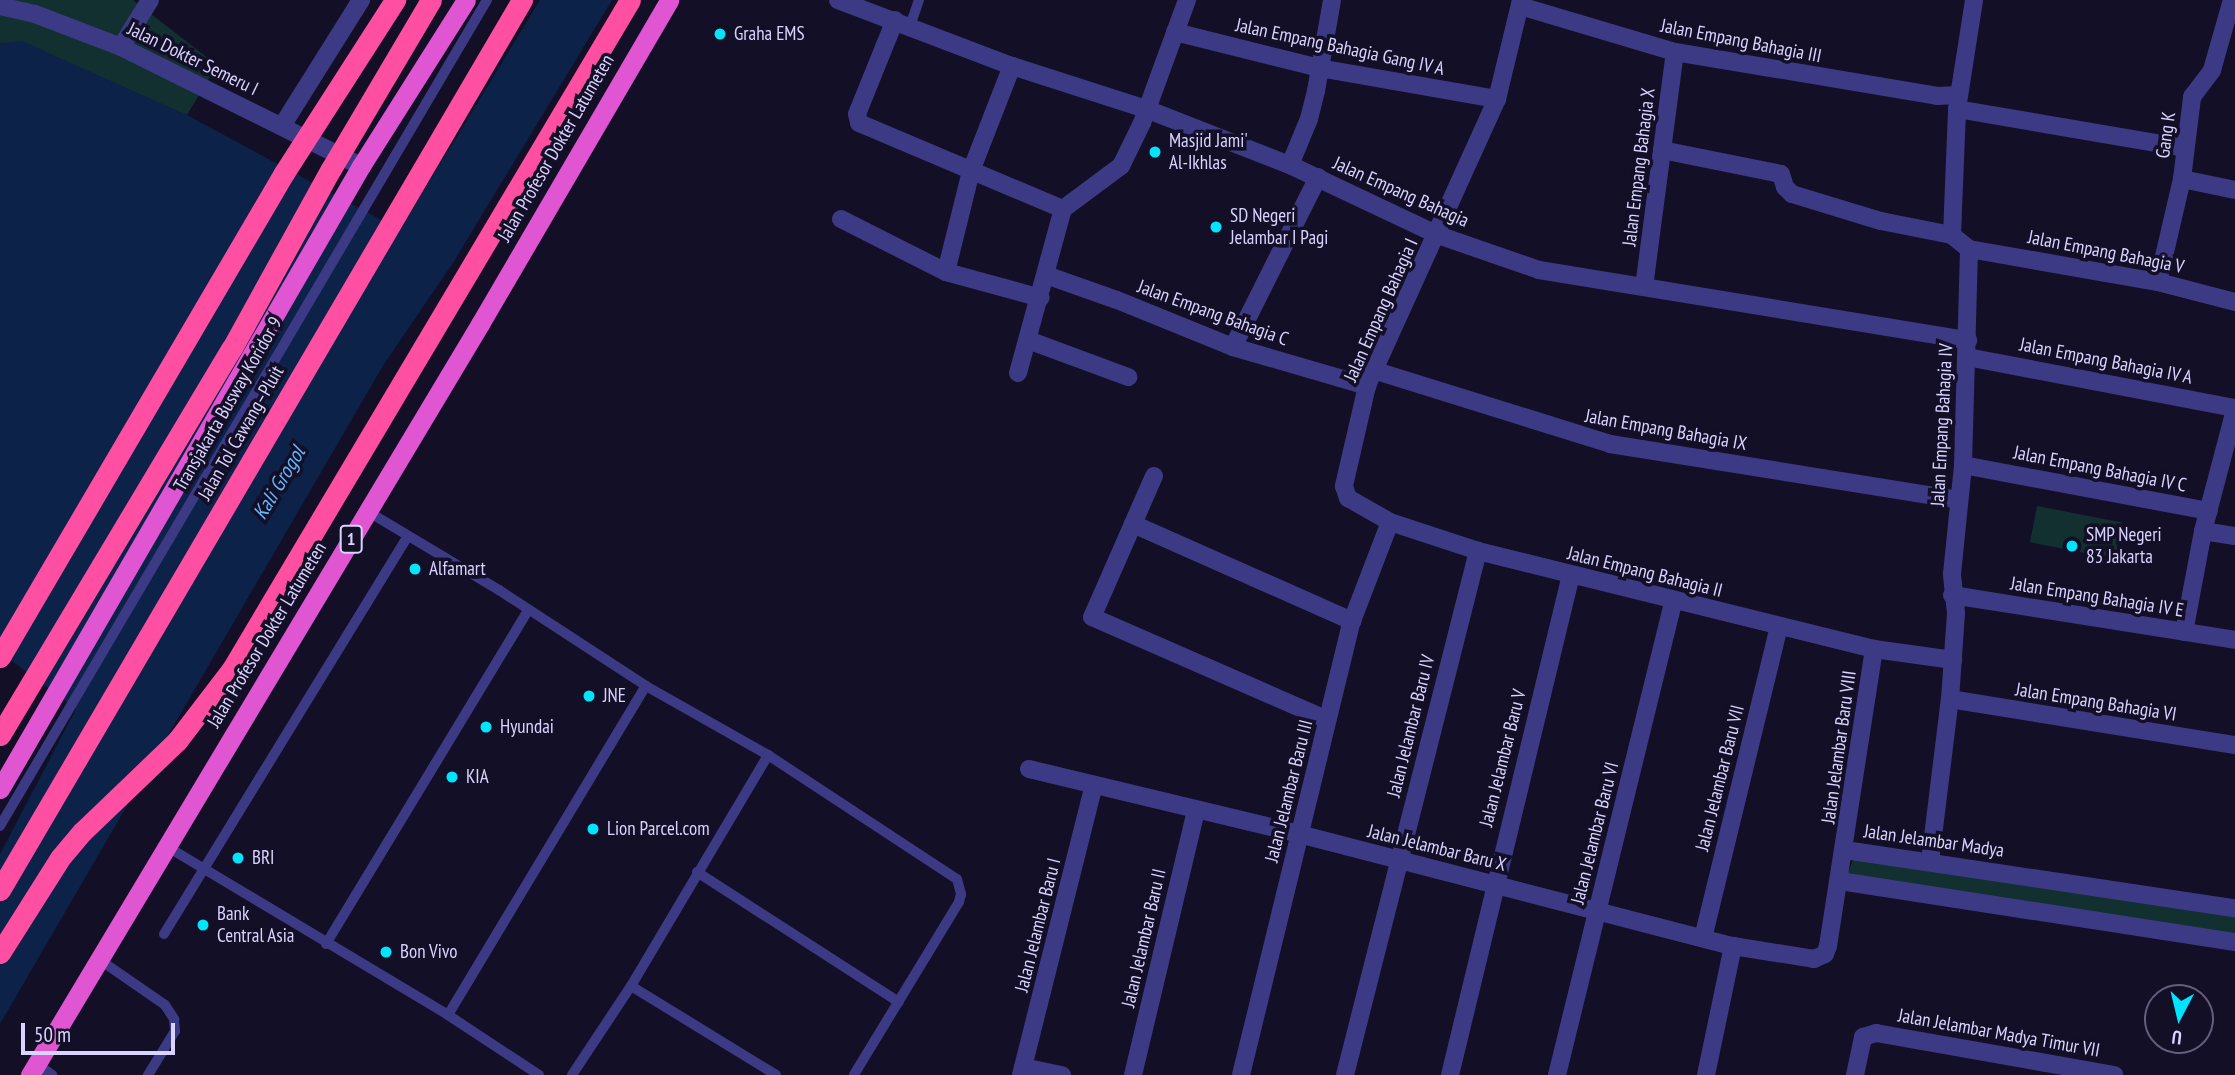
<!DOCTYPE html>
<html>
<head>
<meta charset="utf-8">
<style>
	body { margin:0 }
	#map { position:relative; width:2235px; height:1075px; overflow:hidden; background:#130f26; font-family:"PT Sans Narrow",sans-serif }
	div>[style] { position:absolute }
	.green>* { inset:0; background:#12302f; transform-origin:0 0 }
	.water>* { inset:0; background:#0c2248 }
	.service>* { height:10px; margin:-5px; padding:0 5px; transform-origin:5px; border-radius:5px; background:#3d3a85 }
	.minor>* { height:18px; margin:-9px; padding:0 9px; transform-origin:9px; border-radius:9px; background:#3d3a85 }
	.tertiary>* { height:18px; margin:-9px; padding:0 9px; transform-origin:9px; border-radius:9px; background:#3d3a85 }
	.trunk>* { height:19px; margin:-9.5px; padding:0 9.5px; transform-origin:9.5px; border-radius:9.5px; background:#e055d1 }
	.motorway>* { height:21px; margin:-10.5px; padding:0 10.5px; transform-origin:10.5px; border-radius:10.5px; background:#ff4fa3 }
	.motorway-bridge>* { height:21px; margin:-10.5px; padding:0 10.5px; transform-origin:10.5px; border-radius:10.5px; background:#ff4fa3 }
	.dots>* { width:19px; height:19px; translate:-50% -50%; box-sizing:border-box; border:4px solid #130f26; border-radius:50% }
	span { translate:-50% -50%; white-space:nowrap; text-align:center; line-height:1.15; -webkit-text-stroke:7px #130f26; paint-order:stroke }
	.shield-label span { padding:2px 5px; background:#130f26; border:2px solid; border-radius:5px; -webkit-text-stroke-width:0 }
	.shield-label { font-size:18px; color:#d9d4ff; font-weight:700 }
	.poi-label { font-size:19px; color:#d9d4ff }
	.left { translate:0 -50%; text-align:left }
	.street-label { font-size:19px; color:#d9d4ff }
	.water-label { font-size:21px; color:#62b6ff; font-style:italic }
	.north { position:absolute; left:2144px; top:984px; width:70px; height:70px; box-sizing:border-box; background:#130f26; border:2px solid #625e7d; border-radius:50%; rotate:187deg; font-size:19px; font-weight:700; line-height:28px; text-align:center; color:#d9d4ff }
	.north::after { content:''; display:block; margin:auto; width:24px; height:32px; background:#00e5ff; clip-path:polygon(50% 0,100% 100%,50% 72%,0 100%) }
	.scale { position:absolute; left:21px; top:1023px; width:154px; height:32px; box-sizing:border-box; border:4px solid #d9d4ff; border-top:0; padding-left:9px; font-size:21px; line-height:24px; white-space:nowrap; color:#d9d4ff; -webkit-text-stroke:5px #130f26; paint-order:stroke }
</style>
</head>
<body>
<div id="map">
	<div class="green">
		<i style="clip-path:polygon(0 0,133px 0,217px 65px,187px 115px,22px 50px,0 51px)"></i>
		<i style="left:2037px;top:506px;width:87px;height:37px;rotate:11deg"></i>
		<i style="clip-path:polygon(1856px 852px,2235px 902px,2235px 939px,1847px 875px)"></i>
	</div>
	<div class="water">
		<i style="clip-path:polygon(540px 0,612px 0,453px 263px,384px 364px,0 1024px,0 854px,76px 709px,0 652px,0 43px,22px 41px,187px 115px,400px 230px)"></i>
	</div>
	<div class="service">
		<i style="left:910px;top:26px;width:28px;rotate:-71deg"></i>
		<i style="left:367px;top:511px;width:154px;rotate:30.9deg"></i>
		<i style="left:499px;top:590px;width:176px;rotate:33.1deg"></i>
		<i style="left:646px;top:686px;width:140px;rotate:29.5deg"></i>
		<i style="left:768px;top:755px;width:226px;rotate:33.3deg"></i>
		<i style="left:957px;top:879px;width:16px;rotate:75deg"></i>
		<i style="left:961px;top:894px;width:8px;rotate:104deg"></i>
		<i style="left:959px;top:902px;width:202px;rotate:121.3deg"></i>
		<i style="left:0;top:826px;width:959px;rotate:-59.48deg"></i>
		<i style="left:166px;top:846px;width:329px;rotate:30.9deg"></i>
		<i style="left:448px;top:1015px;width:109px;rotate:33.4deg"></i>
		<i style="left:697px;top:872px;width:240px;rotate:32.8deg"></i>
		<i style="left:164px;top:934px;width:467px;rotate:-58.5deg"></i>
		<i style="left:326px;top:944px;width:390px;rotate:-58.8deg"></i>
		<i style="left:100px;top:960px;width:79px;rotate:34.7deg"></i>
		<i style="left:165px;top:1005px;width:17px;rotate:57deg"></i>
		<i style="left:174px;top:1019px;width:12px;rotate:85deg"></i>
		<i style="left:175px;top:1031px;width:52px;rotate:121.5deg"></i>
		<i style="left:631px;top:986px;width:170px;rotate:31.5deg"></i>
		<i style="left:448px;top:1015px;width:384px;rotate:-59deg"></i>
		<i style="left:37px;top:1064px;width:19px;rotate:36deg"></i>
		<i style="left:572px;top:1075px;width:107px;rotate:-56.5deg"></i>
		<i style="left:631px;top:986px;width:269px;rotate:-59.3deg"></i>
	</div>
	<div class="minor">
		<i style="left:838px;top:0;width:186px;rotate:20.8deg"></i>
		<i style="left:1012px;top:66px;width:141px;rotate:17.8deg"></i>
		<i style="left:1146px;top:109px;width:155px;rotate:21.3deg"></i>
		<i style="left:1290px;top:165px;width:164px;rotate:25.3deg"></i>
		<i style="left:1438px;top:235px;width:107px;rotate:19.1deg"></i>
		<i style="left:1539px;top:270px;width:435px;rotate:9.3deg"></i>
		<i style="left:1521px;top:0;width:102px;rotate:103.6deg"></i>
		<i style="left:1497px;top:99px;width:315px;rotate:114.4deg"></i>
		<i style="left:1367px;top:386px;width:103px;rotate:103deg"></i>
		<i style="left:1344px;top:486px;width:13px;rotate:72deg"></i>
		<i style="left:1348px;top:498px;width:48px;rotate:29.7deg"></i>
		<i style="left:1390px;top:522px;width:93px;rotate:18.2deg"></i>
		<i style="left:1478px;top:551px;width:408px;rotate:13.9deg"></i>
		<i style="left:1874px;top:649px;width:80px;rotate:7.9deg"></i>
		<i style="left:1520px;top:6px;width:162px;rotate:16.5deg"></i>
		<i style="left:1675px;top:52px;width:266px;rotate:9.5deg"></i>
		<i style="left:1937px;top:96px;width:21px;rotate:-3deg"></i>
		<i style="left:895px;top:20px;width:101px;rotate:112deg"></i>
		<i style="left:857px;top:114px;width:9px;rotate:77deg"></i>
		<i style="left:859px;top:123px;width:221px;rotate:22.9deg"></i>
		<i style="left:1175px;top:32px;width:148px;rotate:14deg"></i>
		<i style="left:1319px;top:68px;width:181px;rotate:9.9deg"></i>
		<i style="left:121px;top:47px;width:55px;rotate:-58.3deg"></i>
		<i style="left:1957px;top:109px;width:231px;rotate:9.7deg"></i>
		<i style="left:1662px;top:150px;width:121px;rotate:11.4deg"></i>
		<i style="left:1781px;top:174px;width:14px;rotate:73deg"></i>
		<i style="left:1785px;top:187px;width:10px;rotate:45deg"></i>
		<i style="left:1792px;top:194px;width:93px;rotate:16.9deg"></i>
		<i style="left:1881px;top:221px;width:72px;rotate:11.2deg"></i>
		<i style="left:1290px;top:165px;width:50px;rotate:-67.6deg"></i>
		<i style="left:1309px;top:119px;width:29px;rotate:-76deg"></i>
		<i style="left:1316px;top:91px;width:92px;rotate:-80deg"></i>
		<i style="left:2182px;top:179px;width:54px;rotate:11.7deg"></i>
		<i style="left:1063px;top:209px;width:72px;rotate:-36.6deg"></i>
		<i style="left:1121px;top:166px;width:48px;rotate:-64deg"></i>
		<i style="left:1142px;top:123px;width:131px;rotate:-69.9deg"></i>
		<i style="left:841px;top:219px;width:118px;rotate:26.8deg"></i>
		<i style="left:946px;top:272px;width:98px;rotate:15.3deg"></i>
		<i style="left:1969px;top:249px;width:192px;rotate:9.9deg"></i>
		<i style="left:2158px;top:282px;width:80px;rotate:14.6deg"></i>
		<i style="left:946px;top:272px;width:104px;rotate:-76.1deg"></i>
		<i style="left:971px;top:171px;width:113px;rotate:-68.7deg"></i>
		<i style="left:1046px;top:275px;width:75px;rotate:19.4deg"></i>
		<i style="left:1117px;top:300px;width:125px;rotate:22.1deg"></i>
		<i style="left:1233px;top:347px;width:140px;rotate:16.2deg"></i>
		<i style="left:2158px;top:282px;width:106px;rotate:-76.9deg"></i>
		<i style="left:2182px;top:179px;width:83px;rotate:-83deg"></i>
		<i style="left:2192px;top:97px;width:34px;rotate:-53deg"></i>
		<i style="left:2212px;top:70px;width:73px;rotate:-74.1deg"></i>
		<i style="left:1644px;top:287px;width:237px;rotate:-82.5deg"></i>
		<i style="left:1028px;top:340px;width:107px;rotate:20.3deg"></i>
		<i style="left:1233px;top:347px;width:190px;rotate:-63.4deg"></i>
		<i style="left:1967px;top:357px;width:273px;rotate:10.8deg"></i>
		<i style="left:1373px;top:370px;width:248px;rotate:17.3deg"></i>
		<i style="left:1610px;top:444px;width:353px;rotate:9.1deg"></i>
		<i style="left:1018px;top:373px;width:170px;rotate:-74.7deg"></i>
		<i style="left:1963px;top:465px;width:250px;rotate:10.6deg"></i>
		<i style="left:1154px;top:476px;width:154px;rotate:113.7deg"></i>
		<i style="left:1092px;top:617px;width:257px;rotate:23.6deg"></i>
		<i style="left:1133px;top:524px;width:240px;rotate:23.9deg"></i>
		<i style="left:2203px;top:531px;width:32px;rotate:9deg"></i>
		<i style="left:1952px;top:595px;width:287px;rotate:9deg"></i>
		<i style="left:2184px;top:632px;width:103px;rotate:-79.3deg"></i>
		<i style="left:2203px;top:531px;width:125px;rotate:-75.2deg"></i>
		<i style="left:1950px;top:699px;width:289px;rotate:9.2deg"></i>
		<i style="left:1029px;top:769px;width:278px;rotate:13.5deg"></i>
		<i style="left:1299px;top:834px;width:448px;rotate:14.5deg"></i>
		<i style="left:1733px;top:946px;width:82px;rotate:9.1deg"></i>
		<i style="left:1814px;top:959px;width:12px;rotate:-24deg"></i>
		<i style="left:1825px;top:954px;width:9px;rotate:-69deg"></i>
		<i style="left:1828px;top:946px;width:301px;rotate:-81.2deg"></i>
		<i style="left:1845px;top:850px;width:394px;rotate:8.5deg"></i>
		<i style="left:1930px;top:861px;width:163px;rotate:-83deg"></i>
		<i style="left:1950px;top:699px;width:86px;rotate:-86deg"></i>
		<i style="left:1956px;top:613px;width:39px;rotate:-96deg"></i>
		<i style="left:1952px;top:574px;width:110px;rotate:-84.2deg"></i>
		<i style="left:1963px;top:465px;width:216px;rotate:-88.4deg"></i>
		<i style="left:1969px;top:249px;width:22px;rotate:-141deg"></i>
		<i style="left:1952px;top:235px;width:126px;rotate:-87.7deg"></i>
		<i style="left:1957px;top:109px;width:110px;rotate:-81.1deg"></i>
		<i style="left:1840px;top:881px;width:400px;rotate:8.8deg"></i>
		<i style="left:1703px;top:938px;width:320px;rotate:-76.3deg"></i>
		<i style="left:1023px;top:1067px;width:40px;rotate:12deg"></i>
		<i style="left:1021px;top:1075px;width:299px;rotate:-75.9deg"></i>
		<i style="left:1133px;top:1075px;width:271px;rotate:-76.6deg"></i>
		<i style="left:1241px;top:1075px;width:467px;rotate:-76.3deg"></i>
		<i style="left:1352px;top:621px;width:106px;rotate:-69deg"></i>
		<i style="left:1345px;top:1075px;width:541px;rotate:-75.76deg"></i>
		<i style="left:1450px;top:1075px;width:514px;rotate:-76.4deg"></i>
		<i style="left:1557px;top:1075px;width:488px;rotate:-76.2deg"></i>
		<i style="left:1706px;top:1075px;width:132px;rotate:-78.2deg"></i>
		<i style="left:1855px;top:1075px;width:39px;rotate:-78deg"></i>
		<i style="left:1863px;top:1037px;width:14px;rotate:-17deg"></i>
		<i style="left:1876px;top:1033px;width:242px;rotate:10deg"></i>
	</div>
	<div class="tertiary">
		<i style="left:0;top:6px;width:36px;rotate:13deg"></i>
		<i style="left:35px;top:14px;width:92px;rotate:21deg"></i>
		<i style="left:121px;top:47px;width:268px;rotate:26.4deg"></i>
		<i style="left:282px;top:126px;width:149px;rotate:-57.9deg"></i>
	</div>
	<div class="trunk">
		<i style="left:0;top:789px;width:720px;rotate:-59.91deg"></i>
		<i style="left:361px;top:166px;width:196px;rotate:-57.7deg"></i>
		<i style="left:30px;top:1075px;width:876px;rotate:-59.07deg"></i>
		<i style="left:480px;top:324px;width:375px;rotate:-59.7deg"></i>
	</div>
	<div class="motorway">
		<i style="left:0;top:735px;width:451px;rotate:-59.1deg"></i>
		<i style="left:232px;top:348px;width:205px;rotate:-61.1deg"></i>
		<i style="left:0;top:890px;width:1032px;rotate:-59.61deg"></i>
		<i style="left:0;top:953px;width:112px;rotate:-57.7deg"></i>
		<i style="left:60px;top:858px;width:34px;rotate:-50deg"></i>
		<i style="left:82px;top:832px;width:132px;rotate:-43.8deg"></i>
		<i style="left:177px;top:741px;width:91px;rotate:-52.6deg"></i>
		<i style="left:232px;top:669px;width:778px;rotate:-59.25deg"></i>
	</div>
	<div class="motorway-bridge">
		<i style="left:331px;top:169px;width:196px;rotate:-59.4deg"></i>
		<i style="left:0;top:657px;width:561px;rotate:-59.6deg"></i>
		<i style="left:284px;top:173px;width:206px;rotate:-57.3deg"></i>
	</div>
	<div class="dots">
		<i style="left:720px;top:34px;background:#00e5ff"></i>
		<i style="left:1155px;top:152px;background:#00e5ff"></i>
		<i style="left:1216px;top:227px;background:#00e5ff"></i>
		<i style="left:2072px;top:546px;background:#00e5ff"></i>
		<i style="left:415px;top:569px;background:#00e5ff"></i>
		<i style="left:589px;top:696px;background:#00e5ff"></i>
		<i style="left:486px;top:727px;background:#00e5ff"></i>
		<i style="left:452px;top:777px;background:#00e5ff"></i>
		<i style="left:593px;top:829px;background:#00e5ff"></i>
		<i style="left:238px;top:858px;background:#00e5ff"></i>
		<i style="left:203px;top:925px;background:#00e5ff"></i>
		<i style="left:386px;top:952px;background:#00e5ff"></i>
	</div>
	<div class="shield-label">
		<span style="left:351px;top:539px">1</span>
	</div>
	<div class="poi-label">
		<span class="left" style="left:734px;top:34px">Graha EMS</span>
		<span class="left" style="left:1169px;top:152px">Masjid Jami'<br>Al-Ikhlas</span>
		<span class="left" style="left:1230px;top:227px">SD Negeri<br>Jelambar I Pagi</span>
		<span class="left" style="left:2086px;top:546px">SMP Negeri<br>83 Jakarta</span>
		<span class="left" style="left:429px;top:569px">Alfamart</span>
		<span class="left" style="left:603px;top:696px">JNE</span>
		<span class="left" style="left:500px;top:727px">Hyundai</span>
		<span class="left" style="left:466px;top:777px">KIA</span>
		<span class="left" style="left:607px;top:829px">Lion Parcel.com</span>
		<span class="left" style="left:252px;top:858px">BRI</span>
		<span class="left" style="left:217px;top:925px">Bank<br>Central Asia</span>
		<span class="left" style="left:400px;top:952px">Bon Vivo</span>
	</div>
	<div class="street-label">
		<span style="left:1741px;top:41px;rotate:11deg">Jalan Empang Bahagia III</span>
		<span style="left:1340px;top:47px;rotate:12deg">Jalan Empang Bahagia Gang IV A</span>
		<span style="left:193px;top:59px;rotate:26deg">Jalan Dokter Semeru I</span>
		<span style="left:2166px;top:135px;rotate:-82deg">Gang K</span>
		<span style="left:556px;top:148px;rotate:-60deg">Jalan Profesor Dokter Latumeten</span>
		<span style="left:1639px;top:167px;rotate:-83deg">Jalan Empang Bahagia X</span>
		<span style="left:1401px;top:192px;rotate:24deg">Jalan Empang Bahagia</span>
		<span style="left:2106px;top:252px;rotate:11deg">Jalan Empang Bahagia V</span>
		<span style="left:1381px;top:310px;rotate:-66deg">Jalan Empang Bahagia I</span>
		<span style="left:1213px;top:313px;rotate:20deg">Jalan Empang Bahagia C</span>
		<span style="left:2106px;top:361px;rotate:11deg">Jalan Empang Bahagia IV A</span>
		<span style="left:228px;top:404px;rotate:-60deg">Transjakarta Busway Koridor 9</span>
		<span style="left:1942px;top:425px;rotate:-87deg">Jalan Empang Bahagia IV</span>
		<span style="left:1666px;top:430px;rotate:10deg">Jalan Empang Bahagia IX</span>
		<span style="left:241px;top:433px;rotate:-60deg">Jalan Tol Cawang–Pluit</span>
		<span style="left:2100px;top:469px;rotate:11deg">Jalan Empang Bahagia IV C</span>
		<span style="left:1645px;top:572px;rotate:14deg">Jalan Empang Bahagia II</span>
		<span style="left:2097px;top:597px;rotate:9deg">Jalan Empang Bahagia IV E</span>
		<span style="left:267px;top:635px;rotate:-59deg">Jalan Profesor Dokter Latumeten</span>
		<span style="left:2096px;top:702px;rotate:9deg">Jalan Empang Bahagia VI</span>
		<span style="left:1411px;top:726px;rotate:-76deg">Jalan Jelambar Baru IV</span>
		<span style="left:1839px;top:747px;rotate:-82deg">Jalan Jelambar Baru VIII</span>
		<span style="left:1503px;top:758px;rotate:-76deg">Jalan Jelambar Baru V</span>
		<span style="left:1720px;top:778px;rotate:-76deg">Jalan Jelambar Baru VII</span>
		<span style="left:1289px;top:791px;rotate:-76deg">Jalan Jelambar Baru III</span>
		<span style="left:1595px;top:833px;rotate:-76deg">Jalan Jelambar Baru VI</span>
		<span style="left:1934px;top:841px;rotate:8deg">Jalan Jelambar Madya</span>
		<span style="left:1437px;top:848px;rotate:14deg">Jalan Jelambar Baru X</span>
		<span style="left:1038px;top:925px;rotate:-76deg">Jalan Jelambar Baru I</span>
		<span style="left:1144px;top:938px;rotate:-77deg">Jalan Jelambar Baru II</span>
		<span style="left:1999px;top:1033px;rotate:10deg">Jalan Jelambar Madya Timur VII</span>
	</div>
	<div class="water-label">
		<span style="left:279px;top:483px;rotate:-59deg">Kali Grogol</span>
	</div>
	<div class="north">U</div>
	<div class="scale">50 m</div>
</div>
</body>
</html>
